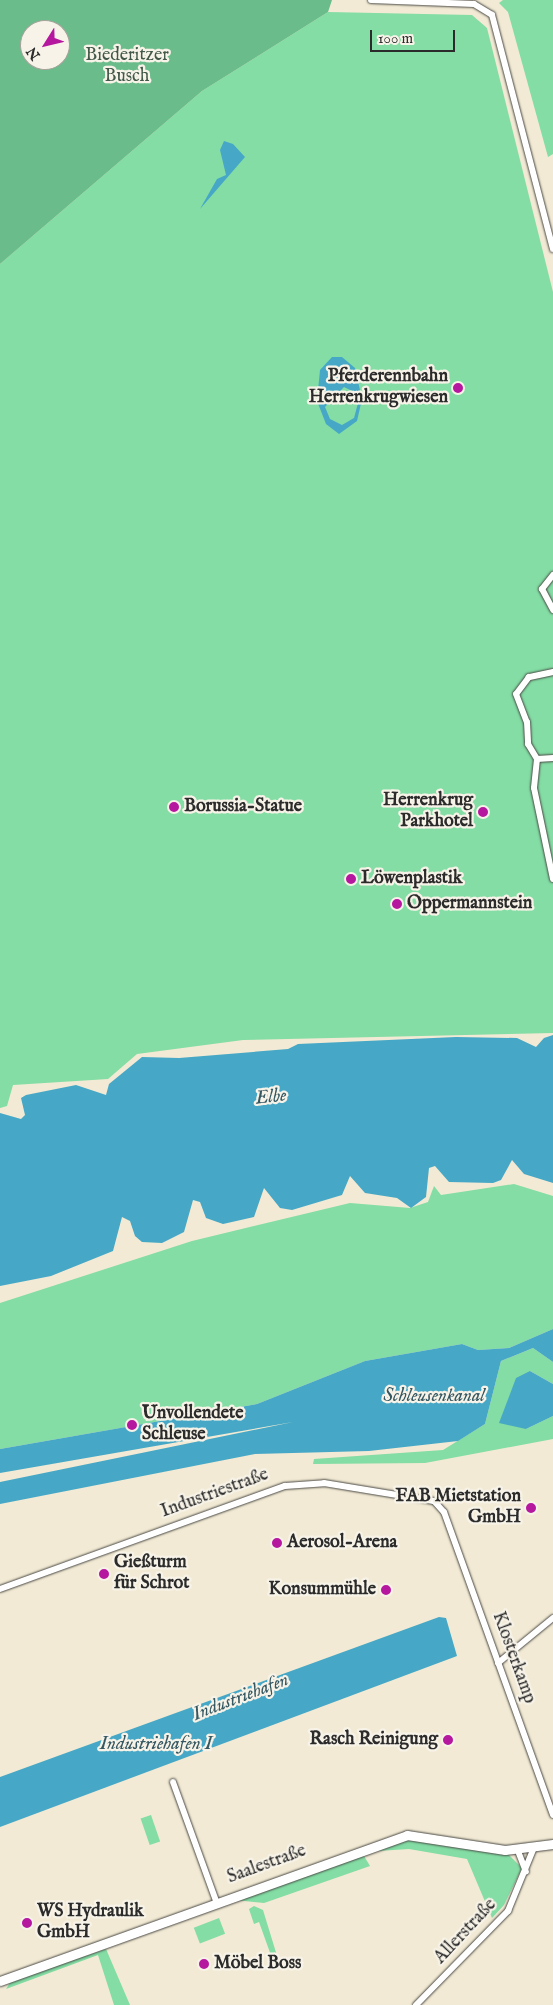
<!DOCTYPE html>
<html>
<head>
<meta charset="utf-8">
<style>
	body { margin:0 }
	#map { position:relative; width:553px; height:2005px; overflow:hidden; background:#f2ead4; font-family:"IM FELL English",serif }
	div>[style] { position:absolute }
	.green>* { inset:0; background:#83dda4; transform-origin:0 0 }
	.forest>* { inset:0; background:#6abc8a }
	.water>* { inset:0; background:#46a8c6 }
	.roads { filter:drop-shadow(0 0 1px #494844) drop-shadow(0 0 1px #494844) }
	.minor>* { height:6px; margin:-3px; padding:0 3px; transform-origin:3px; border-radius:3px; background:#fff }
	.secondary>* { height:9px; margin:-4.5px; padding:0 4.5px; transform-origin:4.5px; border-radius:4.5px; background:#fff }
	.dots>* { width:14px; height:14px; translate:-50% -50%; box-sizing:border-box; border:2px solid #f7f3e8; border-radius:50% }
	span { translate:-50% -50%; white-space:nowrap; text-align:center; line-height:1.15; -webkit-text-stroke:4.5px #f7f3e8; paint-order:stroke }
	.park-label { font-size:18px; color:#415849 }
	.poi-label { font-size:18px; color:#2b2b2b; font-weight:700 }
	.right { translate:-100% -50%; text-align:right }
	.left { translate:0 -50%; text-align:left }
	.street-label { font-size:18px; color:#2b2b2b }
	.water-label { font-size:19px; color:#345761; font-style:italic }
	.north { position:absolute; left:20px; top:20px; width:50px; height:50px; box-sizing:border-box; background:#f7f3e8; border:1px solid #a5a39c; border-radius:50%; rotate:234deg; font-size:14px; font-weight:700; line-height:20px; text-align:center; color:#2b2b2b }
	.north::after { content:''; display:block; margin:auto; width:18px; height:22px; background:#b5179e; clip-path:polygon(50% 0,100% 100%,50% 72%,0 100%) }
	.scale { position:absolute; left:370px; top:30px; width:85px; height:22px; box-sizing:border-box; border:2px solid #2b2b2b; border-top:0; padding-left:6px; font-size:15px; line-height:18px; white-space:nowrap; color:#2b2b2b; -webkit-text-stroke:4px #f7f3e8; paint-order:stroke }
</style>
</head>
<body>
<div id="map">
	<div class="green">
		<i style="clip-path:polygon(503px 0,553px 0,553px 154px,548px 157px,508px 12px,499px 3px)"></i>
		<i style="clip-path:polygon(328px 12px,472px 15px,487px 28px,553px 292px,553px 1033px,243px 1040px,137px 1054px,108px 1079px,13px 1085px,7px 1106px,0 1108px,0 264px,202px 91px)"></i>
		<i style="clip-path:polygon(514px 1184px,553px 1196px,553px 1329px,509px 1348px,478px 1350px,462px 1344px,365px 1361px,257px 1404px,0 1449px,0 1303px,192px 1241px,350px 1203px,410px 1208px,428px 1202px,434px 1186px,441px 1195px)"></i>
		<i style="clip-path:polygon(533px 1348px,553px 1362px,553px 1384px,530px 1371px,526px 1429px,553px 1416px,553px 1439px,425px 1463px,313px 1464px,314px 1459px,443px 1450px,485px 1424px,501px 1361px)"></i>
		<i style="left:151px;top:1815px;width:28px;height:11px;rotate:71deg"></i>
		<i style="clip-path:polygon(401px 1839px,508px 1854px,522px 1868px,504px 1905px,492px 1918px,467px 1859px,409px 1849px,378px 1851px,378px 1845px)"></i>
		<i style="clip-path:polygon(361px 1851px,370px 1866px,264px 1903px,235px 1900px)"></i>
		<i style="clip-path:polygon(254px 1906px,263px 1910px,278px 1959px,273px 1961px,259px 1922px,254px 1924px,249px 1909px)"></i>
		<i style="left:219px;top:1918px;width:17px;height:27px;rotate:69deg"></i>
		<i style="clip-path:polygon(106px 1949px,130px 2005px,114px 2005px,98px 1955px,6px 1989px,11px 1981px)"></i>
	</div>
	<div class="forest">
		<i style="clip-path:polygon(evenodd,0 0,332px 0,328px 12px,202px 91px,0 264px,0 0,30px 30px,60px 30px,60px 60px,30px 60px,30px 30px)"></i>
	</div>
	<div class="water">
		<i style="clip-path:polygon(224px 141px,233px 144px,245px 157px,200px 209px,217px 179px,226px 175px,220px 150px)"></i>
		<i style="clip-path:polygon(evenodd,332px 357px,342px 357px,355px 368px,362px 399px,357px 421px,339px 434px,326px 424px,317px 401px,320px 370px,332px 357px,344px 387px,356px 393px,358px 403px,354px 418px,342px 425px,330px 419px,325px 407px,344px 387px)"></i>
		<i style="clip-path:polygon(553px 1035px,553px 1183px,524px 1174px,512px 1160px,501px 1180px,493px 1183px,449px 1182px,435px 1166px,429px 1168px,426px 1197px,411px 1208px,397px 1198px,365px 1193px,350px 1176px,342px 1195px,292px 1210px,280px 1208px,264px 1188px,254px 1217px,223px 1224px,206px 1218px,200px 1202px,193px 1200px,184px 1232px,162px 1243px,142px 1242px,135px 1236px,130px 1221px,122px 1217px,113px 1251px,51px 1276px,0 1286px,0 1113px,21px 1119px,25px 1115px,21px 1098px,26px 1095px,76px 1085px,106px 1095px,109px 1084px,142px 1057px,179px 1058px,288px 1049px,298px 1044px,456px 1037px,517px 1038px,536px 1047px,544px 1038px)"></i>
		<i style="clip-path:polygon(553px 1329px,553px 1362px,533px 1348px,501px 1361px,485px 1424px,458px 1441px,369px 1451px,255px 1454px,0 1504px,0 1482px,293px 1422px,0 1473px,0 1449px,257px 1404px,365px 1361px,462px 1344px,478px 1350px,509px 1348px)"></i>
		<i style="clip-path:polygon(530px 1371px,553px 1384px,553px 1416px,526px 1429px,499px 1423px,516px 1378px)"></i>
		<i style="clip-path:polygon(439px 1617px,446px 1618px,457px 1656px,0 1827px,0 1777px)"></i>
	</div>
	<div class="roads">
		<div class="minor">
			<i style="left:371px;top:0;width:103px;rotate:2.2deg"></i>
			<i style="left:474px;top:4px;width:21px;rotate:31deg"></i>
			<i style="left:492px;top:15px;width:242px;rotate:75.4deg"></i>
			<i style="left:553px;top:575px;width:18px;rotate:128deg"></i>
			<i style="left:542px;top:589px;width:24px;rotate:62deg"></i>
			<i style="left:553px;top:672px;width:25px;rotate:168deg"></i>
			<i style="left:529px;top:677px;width:21px;rotate:127deg"></i>
			<i style="left:516px;top:694px;width:30px;rotate:69deg"></i>
			<i style="left:527px;top:722px;width:22px;rotate:87deg"></i>
			<i style="left:528px;top:744px;width:17px;rotate:59deg"></i>
			<i style="left:537px;top:759px;width:29px;rotate:96deg"></i>
			<i style="left:534px;top:788px;width:93px;rotate:78.2deg"></i>
			<i style="left:537px;top:759px;width:16px;rotate:-4deg"></i>
			<i style="left:0;top:1589px;width:303px;rotate:-19.9deg"></i>
			<i style="left:285px;top:1486px;width:39px;rotate:-4deg"></i>
			<i style="left:324px;top:1483px;width:111px;rotate:9.3deg"></i>
			<i style="left:434px;top:1501px;width:15px;rotate:48deg"></i>
			<i style="left:444px;top:1512px;width:322px;rotate:70.2deg"></i>
			<i style="left:498px;top:1663px;width:71px;rotate:-39.3deg"></i>
			<i style="left:173px;top:1782px;width:127px;rotate:70.1deg"></i>
			<i style="left:518px;top:1851px;width:22px;rotate:69deg"></i>
			<i style="left:416px;top:2005px;width:132px;rotate:-45.6deg"></i>
			<i style="left:508px;top:1911px;width:66px;rotate:-67.7deg"></i>
		</div>
		<div class="secondary">
			<i style="left:0;top:1981px;width:432px;rotate:-19.7deg"></i>
			<i style="left:407px;top:1835px;width:99px;rotate:8.7deg"></i>
			<i style="left:505px;top:1850px;width:48px;rotate:-7.1deg"></i>
		</div>
	</div>
	<div class="dots">
		<i style="left:458px;top:388px;background:#b5179e"></i>
		<i style="left:174px;top:807px;background:#b5179e"></i>
		<i style="left:483px;top:812px;background:#b5179e"></i>
		<i style="left:351px;top:879px;background:#b5179e"></i>
		<i style="left:397px;top:904px;background:#b5179e"></i>
		<i style="left:132px;top:1425px;background:#b5179e"></i>
		<i style="left:531px;top:1508px;background:#b5179e"></i>
		<i style="left:277px;top:1543px;background:#b5179e"></i>
		<i style="left:104px;top:1574px;background:#b5179e"></i>
		<i style="left:386px;top:1590px;background:#b5179e"></i>
		<i style="left:448px;top:1740px;background:#b5179e"></i>
		<i style="left:27px;top:1923px;background:#b5179e"></i>
		<i style="left:204px;top:1964px;background:#b5179e"></i>
	</div>
	<div class="park-label">
		<span style="left:127px;top:67px">Biederitzer<br>Busch</span>
	</div>
	<div class="poi-label">
		<span class="right" style="left:448px;top:388px">Pferderennbahn<br>Herrenkrugwiesen</span>
		<span class="right" style="left:473px;top:812px">Herrenkrug<br>Parkhotel</span>
		<span class="left" style="left:184px;top:807px">Borussia-Statue</span>
		<span class="left" style="left:361px;top:879px">Löwenplastik</span>
		<span class="left" style="left:407px;top:904px">Oppermannstein</span>
		<span class="left" style="left:142px;top:1425px">Unvollendete<br>Schleuse</span>
		<span class="right" style="left:521px;top:1508px">FAB Mietstation<br>GmbH</span>
		<span class="left" style="left:287px;top:1543px">Aerosol-Arena</span>
		<span class="left" style="left:114px;top:1574px">Gießturm<br>für Schrot</span>
		<span class="right" style="left:376px;top:1590px">Konsummühle</span>
		<span class="right" style="left:438px;top:1740px">Rasch Reinigung</span>
		<span class="left" style="left:37px;top:1923px">WS Hydraulik<br>GmbH</span>
		<span class="left" style="left:214px;top:1964px">Möbel Boss</span>
	</div>
	<div class="street-label">
		<span style="left:215px;top:1494px;rotate:-20deg">Industriestraße</span>
		<span style="left:513px;top:1658px;rotate:70deg">Klosterkamp</span>
		<span style="left:267px;top:1865px;rotate:-20deg">Saalestraße</span>
		<span style="left:466px;top:1932px;rotate:-47deg">Allerstraße</span>
	</div>
	<div class="water-label">
		<span style="left:271px;top:1098px;rotate:-6deg">Elbe</span>
		<span style="left:434px;top:1397px">Schleusenkanal</span>
		<span style="left:241px;top:1698px;rotate:-21deg">Industriehafen</span>
		<span style="left:156px;top:1745px">Industriehafen I</span>
	</div>
	<div class="north">N</div>
	<div class="scale">100 m</div>
</div>
</body>
</html>
